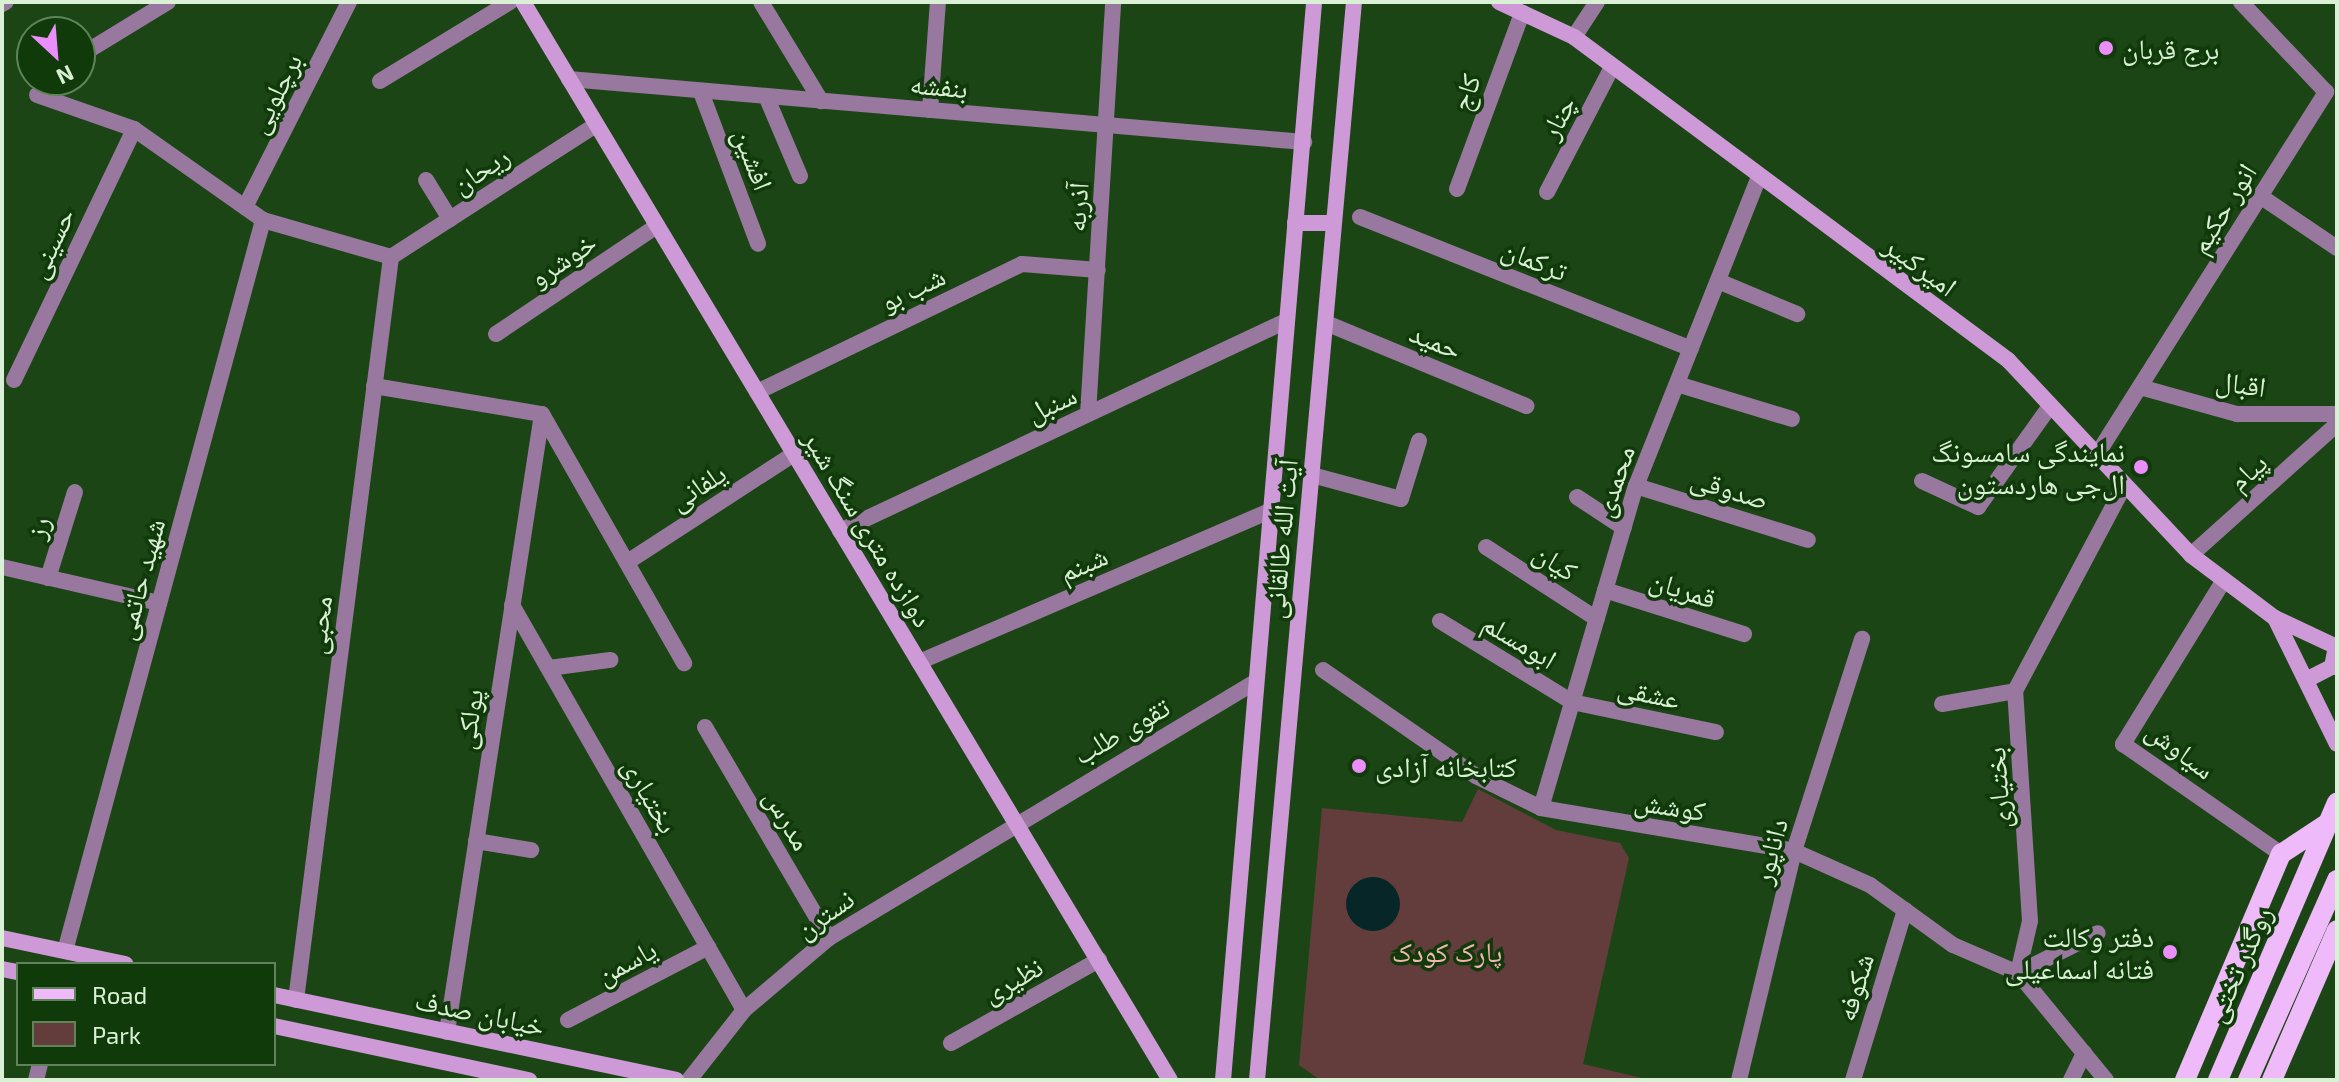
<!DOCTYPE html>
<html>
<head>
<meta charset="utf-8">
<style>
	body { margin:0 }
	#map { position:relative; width:2339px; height:1082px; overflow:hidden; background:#1c4516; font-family:"Exo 2","Noto Naskh Arabic",sans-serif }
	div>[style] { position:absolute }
	.green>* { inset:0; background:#633d3c }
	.water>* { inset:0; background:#072628 }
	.round { border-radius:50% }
	.street>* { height:16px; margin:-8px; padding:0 8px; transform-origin:8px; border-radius:8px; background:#98789e }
	.secondary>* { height:16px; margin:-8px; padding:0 8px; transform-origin:8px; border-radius:8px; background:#cd9ad7 }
	.primary>* { height:20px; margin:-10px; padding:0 10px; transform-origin:10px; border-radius:10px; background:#efbaf9 }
	.dots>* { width:22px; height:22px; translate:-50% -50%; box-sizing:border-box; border:4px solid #113a0b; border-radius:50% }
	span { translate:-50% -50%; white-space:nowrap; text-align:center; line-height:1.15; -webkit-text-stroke:7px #113a0b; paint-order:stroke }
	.poi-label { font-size:28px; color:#d9f0d5 }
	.left { translate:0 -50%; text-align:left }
	.right { translate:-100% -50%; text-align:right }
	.street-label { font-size:28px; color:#d9f0d5 }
	.park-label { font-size:28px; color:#f3b5b3 }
	.frame { position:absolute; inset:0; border:4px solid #d9f0d5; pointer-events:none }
	.legend { position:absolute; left:16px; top:962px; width:260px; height:104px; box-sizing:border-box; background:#113a0b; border:2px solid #61835c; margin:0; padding:10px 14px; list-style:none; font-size:24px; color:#d9f0d5 }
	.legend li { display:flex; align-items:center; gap:16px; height:40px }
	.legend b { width:40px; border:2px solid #61835c }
	.north { position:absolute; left:16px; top:16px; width:80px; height:80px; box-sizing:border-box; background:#113a0b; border:2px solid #61835c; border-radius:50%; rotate:154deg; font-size:22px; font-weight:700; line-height:32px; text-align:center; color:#d9f0d5 }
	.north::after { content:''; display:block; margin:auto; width:28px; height:36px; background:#eb8dfc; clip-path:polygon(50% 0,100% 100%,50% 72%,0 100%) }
</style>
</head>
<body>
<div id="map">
	<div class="green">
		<i style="clip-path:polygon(1478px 789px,1556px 830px,1620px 843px,1629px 858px,1583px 1064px,1650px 1080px,1320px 1080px,1299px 1065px,1322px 808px,1462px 822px)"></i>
	</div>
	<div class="water">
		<i class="round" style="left:1346px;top:877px;width:54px;height:54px"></i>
	</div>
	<div class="street">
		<i style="left:761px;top:2px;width:116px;rotate:58.8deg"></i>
		<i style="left:2px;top:4px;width:4px;rotate:-27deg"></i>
		<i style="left:1574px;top:37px;width:42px;rotate:-56.7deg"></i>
		<i style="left:86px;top:52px;width:96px;rotate:-31.4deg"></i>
		<i style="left:569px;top:79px;width:738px;rotate:4.9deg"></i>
		<i style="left:380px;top:81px;width:152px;rotate:-31.3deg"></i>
		<i style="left:701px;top:92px;width:162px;rotate:69.4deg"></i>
		<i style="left:37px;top:95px;width:103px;rotate:19.3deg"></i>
		<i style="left:134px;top:129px;width:158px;rotate:35.2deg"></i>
		<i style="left:263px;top:220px;width:133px;rotate:16.1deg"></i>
		<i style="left:766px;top:96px;width:87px;rotate:67deg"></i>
		<i style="left:930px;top:110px;width:108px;rotate:-85.8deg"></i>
		<i style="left:426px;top:180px;width:46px;rotate:58.4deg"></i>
		<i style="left:1457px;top:189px;width:188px;rotate:-69.7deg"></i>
		<i style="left:1547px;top:192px;width:141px;rotate:-62.5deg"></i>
		<i style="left:2260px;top:196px;width:93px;rotate:34deg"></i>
		<i style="left:245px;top:207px;width:230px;rotate:-63.1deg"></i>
		<i style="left:1360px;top:217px;width:356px;rotate:21.7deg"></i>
		<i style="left:391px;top:257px;width:244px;rotate:-32.8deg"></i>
		<i style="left:1718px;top:281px;width:86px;rotate:22.7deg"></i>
		<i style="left:1326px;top:323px;width:217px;rotate:22.5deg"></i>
		<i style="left:496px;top:334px;width:194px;rotate:-33.9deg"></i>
		<i style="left:14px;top:380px;width:278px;rotate:-64.4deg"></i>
		<i style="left:1677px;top:384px;width:120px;rotate:16.9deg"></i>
		<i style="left:374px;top:386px;width:170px;rotate:9.5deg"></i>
		<i style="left:542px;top:414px;width:287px;rotate:60.3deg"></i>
		<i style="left:2140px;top:387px;width:101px;rotate:15.6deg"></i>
		<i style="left:2237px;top:414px;width:100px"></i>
		<i style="left:757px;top:392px;width:294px;rotate:-25.8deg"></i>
		<i style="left:1022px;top:264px;width:76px;rotate:4.5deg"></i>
		<i style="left:1088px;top:414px;width:413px;rotate:-86.5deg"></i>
		<i style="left:2096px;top:456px;width:431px;rotate:-57.7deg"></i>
		<i style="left:2326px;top:92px;width:124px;rotate:-133.4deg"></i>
		<i style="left:1312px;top:475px;width:92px;rotate:15.1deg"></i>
		<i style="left:1401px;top:499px;width:61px;rotate:-72.8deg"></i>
		<i style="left:1922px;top:481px;width:62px;rotate:24.9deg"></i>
		<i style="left:1978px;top:507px;width:124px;rotate:-54.5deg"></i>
		<i style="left:1636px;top:486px;width:180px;rotate:17.4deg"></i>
		<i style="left:1577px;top:497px;width:56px;rotate:33.4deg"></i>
		<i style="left:840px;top:531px;width:489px;rotate:-25.2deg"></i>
		<i style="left:1486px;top:547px;width:132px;rotate:33deg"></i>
		<i style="left:2191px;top:555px;width:196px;rotate:-41.9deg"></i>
		<i style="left:629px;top:561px;width:197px;rotate:-33deg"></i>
		<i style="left:2px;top:567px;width:161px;rotate:12.9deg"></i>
		<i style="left:48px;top:578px;width:90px;rotate:-72.6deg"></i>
		<i style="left:2224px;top:580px;width:193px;rotate:121.6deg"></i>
		<i style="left:2123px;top:744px;width:193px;rotate:34.8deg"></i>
		<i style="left:1605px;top:590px;width:146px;rotate:17.6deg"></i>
		<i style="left:512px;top:605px;width:467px;rotate:60.2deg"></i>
		<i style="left:1440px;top:621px;width:155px;rotate:31.5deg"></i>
		<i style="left:1572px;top:702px;width:147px;rotate:11.8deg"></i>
		<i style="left:919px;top:662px;width:379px;rotate:-23.3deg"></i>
		<i style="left:549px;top:668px;width:62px;rotate:-7.5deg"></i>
		<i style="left:1323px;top:670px;width:186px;rotate:34.7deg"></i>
		<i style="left:1476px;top:776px;width:72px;rotate:26.2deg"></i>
		<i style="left:1541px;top:808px;width:257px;rotate:9.6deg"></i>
		<i style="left:1794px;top:851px;width:83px;rotate:24.1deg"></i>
		<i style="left:1870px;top:885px;width:102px;rotate:35.9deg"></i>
		<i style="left:1953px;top:945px;width:71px;rotate:23.3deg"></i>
		<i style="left:2018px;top:973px;width:89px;rotate:-26.6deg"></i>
		<i style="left:1942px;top:704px;width:74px;rotate:-10.1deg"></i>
		<i style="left:705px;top:727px;width:245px;rotate:59.6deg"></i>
		<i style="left:1541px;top:808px;width:336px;rotate:-73.6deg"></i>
		<i style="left:1636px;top:486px;width:329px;rotate:-68.3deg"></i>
		<i style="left:476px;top:841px;width:56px;rotate:9.3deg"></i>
		<i style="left:65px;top:951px;width:757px;rotate:-74.84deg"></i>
		<i style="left:296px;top:1000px;width:749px;rotate:-82.71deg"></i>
		<i style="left:568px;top:1020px;width:158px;rotate:-27.5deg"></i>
		<i style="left:447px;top:1032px;width:625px;rotate:-81.26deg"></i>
		<i style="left:951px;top:1043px;width:170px;rotate:-29.3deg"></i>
		<i style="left:36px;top:1080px;width:16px;rotate:-76deg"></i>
		<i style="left:689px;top:1080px;width:89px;rotate:-51.8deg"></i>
		<i style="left:744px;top:1010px;width:111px;rotate:-40.3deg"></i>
		<i style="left:829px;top:938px;width:493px;rotate:-31deg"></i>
		<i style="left:1739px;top:1080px;width:236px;rotate:-76.5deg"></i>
		<i style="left:1794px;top:851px;width:223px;rotate:-72.2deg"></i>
		<i style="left:1853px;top:1080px;width:178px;rotate:-73deg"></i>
		<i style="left:2071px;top:1080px;width:30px;rotate:-64deg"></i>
		<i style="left:2106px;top:1080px;width:139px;rotate:-129.4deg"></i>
		<i style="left:2018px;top:973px;width:53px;rotate:-77deg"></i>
		<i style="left:2030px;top:921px;width:230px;rotate:-93.7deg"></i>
		<i style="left:2015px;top:691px;width:232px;rotate:-62deg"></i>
	</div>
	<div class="secondary">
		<i style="left:523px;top:2px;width:1257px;rotate:59.03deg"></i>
		<i style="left:1499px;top:2px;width:83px;rotate:25deg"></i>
		<i style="left:1574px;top:37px;width:541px;rotate:36.66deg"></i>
		<i style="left:2008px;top:360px;width:267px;rotate:46.8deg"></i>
		<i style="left:2191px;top:555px;width:105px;rotate:36.9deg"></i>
		<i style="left:2275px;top:618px;width:68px;rotate:25.1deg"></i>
		<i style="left:1295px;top:223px;width:38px"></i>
		<i style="left:2275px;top:618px;width:140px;rotate:63.8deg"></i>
		<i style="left:2310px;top:678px;width:25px;rotate:-27deg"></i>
		<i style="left:2332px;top:667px;width:21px;rotate:-79deg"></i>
		<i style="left:2px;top:938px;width:126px;rotate:11.9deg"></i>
		<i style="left:2px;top:969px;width:16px;rotate:11deg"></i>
		<i style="left:274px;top:995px;width:411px;rotate:11.9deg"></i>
		<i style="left:274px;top:1026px;width:261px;rotate:12deg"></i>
		<i style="left:1223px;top:1080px;width:1082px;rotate:-85.17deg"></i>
		<i style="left:1257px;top:1080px;width:1082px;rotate:-84.86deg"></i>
	</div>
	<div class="primary">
		<i style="left:2185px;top:1080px;width:246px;rotate:-67deg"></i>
		<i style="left:2281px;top:854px;width:53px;rotate:-33.4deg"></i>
		<i style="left:2218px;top:1080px;width:302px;rotate:-66.8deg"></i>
		<i style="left:2248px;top:1080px;width:219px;rotate:-66deg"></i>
		<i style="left:2272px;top:1080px;width:163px;rotate:-66.6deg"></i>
	</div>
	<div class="dots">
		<i style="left:2106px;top:48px;background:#eb8dfc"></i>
		<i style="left:2141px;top:467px;background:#eb8dfc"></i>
		<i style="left:1359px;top:766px;background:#eb8dfc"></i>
		<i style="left:2170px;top:952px;background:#eb8dfc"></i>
	</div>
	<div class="poi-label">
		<span class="left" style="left:2122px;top:48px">برج قربان</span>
		<span class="right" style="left:2125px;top:467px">نمایندگی سامسونگ<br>ال‌جی هاردستون</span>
		<span class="left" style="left:1375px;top:766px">کتابخانه آزادی</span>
		<span class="right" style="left:2154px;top:952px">دفتر وکالت<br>فتانه اسماعیلی</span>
	</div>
	<div class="street-label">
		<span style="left:939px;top:85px;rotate:5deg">بنفشه</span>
		<span style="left:1465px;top:92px;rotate:-70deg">کاج</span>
		<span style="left:274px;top:93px;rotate:-63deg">برچلویی</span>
		<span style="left:1557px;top:117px;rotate:-62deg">چنار</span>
		<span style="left:754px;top:159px;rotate:69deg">افشین</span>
		<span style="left:480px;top:169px;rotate:-33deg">ریحان</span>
		<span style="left:1076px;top:207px;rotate:-86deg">آذربه</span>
		<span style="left:2222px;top:208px;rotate:-58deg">انور حکیم</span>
		<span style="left:50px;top:243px;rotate:-65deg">حسینی</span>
		<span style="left:562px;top:259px;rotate:-34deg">خوشرو</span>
		<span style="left:1535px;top:259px;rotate:22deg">ترکمان</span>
		<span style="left:1921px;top:265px;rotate:36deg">امیرکبیر</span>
		<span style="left:912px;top:288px;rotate:-26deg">شب بو</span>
		<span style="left:1436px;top:340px;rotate:22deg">حمید</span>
		<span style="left:2241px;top:383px;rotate:8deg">اقبال</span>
		<span style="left:1051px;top:403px;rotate:-25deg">سنبل</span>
		<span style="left:2247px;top:471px;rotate:-42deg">پیام</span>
		<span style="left:1613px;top:481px;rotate:-71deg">محمدی</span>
		<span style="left:697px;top:486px;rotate:-33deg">یلفانی</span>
		<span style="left:1730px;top:488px;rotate:17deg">صدوقی</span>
		<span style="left:37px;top:527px;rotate:-72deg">رز</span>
		<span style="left:869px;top:528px;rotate:59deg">دوازده متری سنگ شیر</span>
		<span style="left:1280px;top:539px;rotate:-85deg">آیت الله طالقانی</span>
		<span style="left:1556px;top:561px;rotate:33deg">کیان</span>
		<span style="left:1083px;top:563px;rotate:-23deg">شبنم</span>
		<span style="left:139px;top:579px;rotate:-75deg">شهید حاتمی</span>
		<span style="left:1683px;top:588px;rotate:18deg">قمریان</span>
		<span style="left:318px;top:625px;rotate:-83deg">محبی</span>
		<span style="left:1520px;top:640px;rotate:31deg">ابومسلم</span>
		<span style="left:1649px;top:692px;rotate:12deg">عشقی</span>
		<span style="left:468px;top:719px;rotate:-81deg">پولکی</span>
		<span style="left:1121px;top:730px;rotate:-30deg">تقوی طلب</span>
		<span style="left:2181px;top:749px;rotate:37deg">سیاوش</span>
		<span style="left:1997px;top:788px;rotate:-94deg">بختیاری</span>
		<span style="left:651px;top:795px;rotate:60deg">بختیاری</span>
		<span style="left:1670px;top:805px;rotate:9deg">کوشش</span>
		<span style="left:789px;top:819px;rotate:60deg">مدرس</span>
		<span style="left:1769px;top:851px;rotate:-75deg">داناپور</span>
		<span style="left:824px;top:913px;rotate:-35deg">نسترن</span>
		<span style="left:626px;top:961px;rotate:-28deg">یاسمن</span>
		<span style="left:2238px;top:964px;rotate:-66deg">روگذر تختی</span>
		<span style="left:1012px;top:979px;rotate:-29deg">نظیری</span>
		<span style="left:1854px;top:987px;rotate:-73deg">شکوفه</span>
		<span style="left:480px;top:1012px;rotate:12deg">خیابان صدف</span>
	</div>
	<div class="park-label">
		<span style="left:1447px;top:951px">پارک کودک</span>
	</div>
	<div class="frame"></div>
	<ul class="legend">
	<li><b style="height:10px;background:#efbaf9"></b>Road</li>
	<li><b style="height:22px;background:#633d3c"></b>Park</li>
	</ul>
	<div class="north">N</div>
</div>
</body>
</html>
